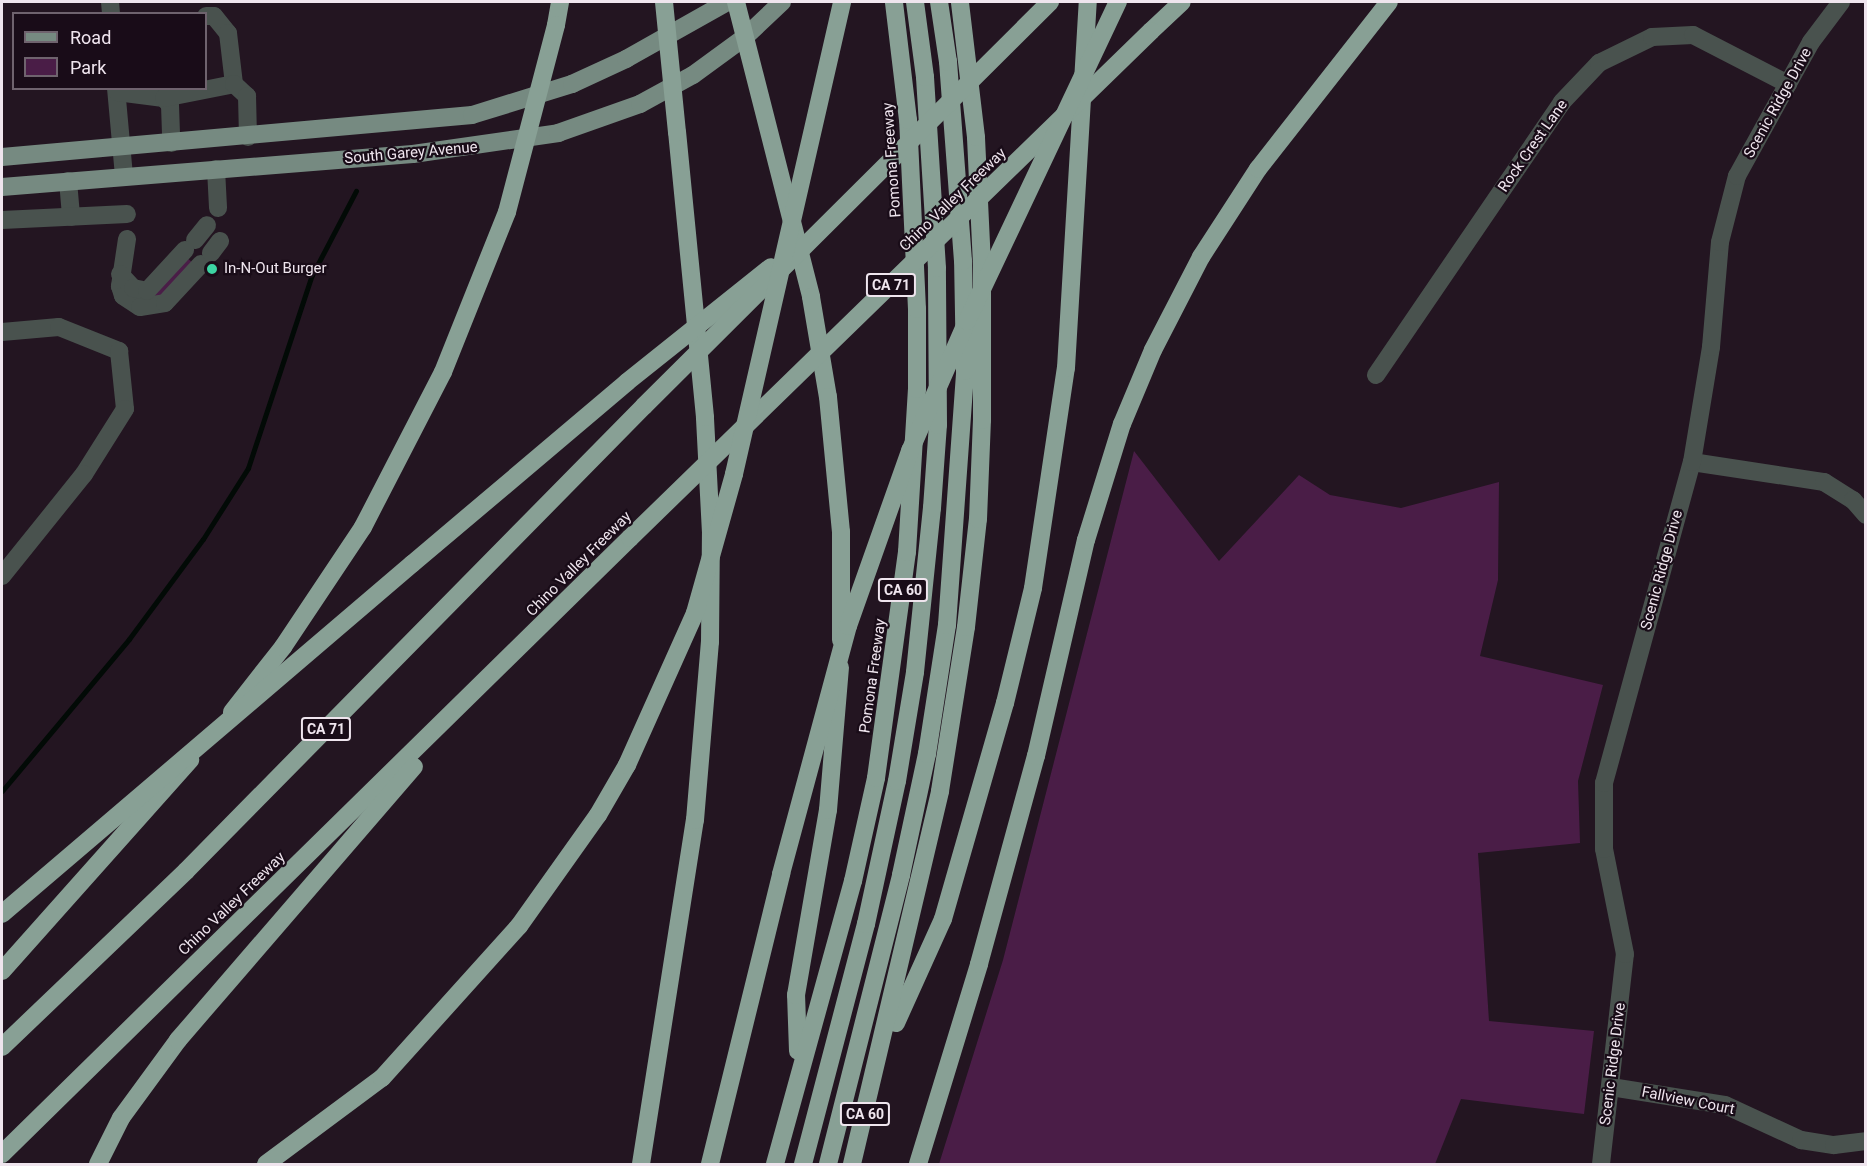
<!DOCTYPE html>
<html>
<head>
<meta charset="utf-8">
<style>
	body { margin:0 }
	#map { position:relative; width:1867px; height:1166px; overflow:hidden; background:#231521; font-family:Roboto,sans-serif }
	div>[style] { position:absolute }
	.green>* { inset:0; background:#4a1d47 }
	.stream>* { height:5px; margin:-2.5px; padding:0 2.5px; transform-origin:2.5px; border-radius:2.5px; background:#020a06 }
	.minor>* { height:18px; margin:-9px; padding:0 9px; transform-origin:9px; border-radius:9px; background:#49524e }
	.major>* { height:18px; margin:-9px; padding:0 9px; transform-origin:9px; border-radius:9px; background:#768a81 }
	.highway>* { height:18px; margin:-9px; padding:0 9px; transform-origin:9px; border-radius:9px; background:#88a095 }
	.highway-bridge>* { height:18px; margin:-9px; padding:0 9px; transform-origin:9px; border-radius:9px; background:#88a095 }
	.dots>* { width:16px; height:16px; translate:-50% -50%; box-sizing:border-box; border:3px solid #190c18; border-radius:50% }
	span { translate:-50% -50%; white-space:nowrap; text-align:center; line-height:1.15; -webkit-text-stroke:4.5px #190c18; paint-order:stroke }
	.shield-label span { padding:2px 4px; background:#190c18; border:2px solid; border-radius:4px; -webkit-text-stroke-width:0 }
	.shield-label { font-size:14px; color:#efe5ee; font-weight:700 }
	.street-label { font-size:15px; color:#efe5ee }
	.poi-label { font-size:15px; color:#efe5ee }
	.left { translate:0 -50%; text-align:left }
	.frame { position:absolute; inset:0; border:3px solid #efe5ee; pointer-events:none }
	.legend { position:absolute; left:12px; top:12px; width:195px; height:78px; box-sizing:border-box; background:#190c18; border:2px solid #6f636e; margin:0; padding:8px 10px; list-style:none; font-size:18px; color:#efe5ee }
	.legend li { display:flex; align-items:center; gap:12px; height:30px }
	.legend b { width:30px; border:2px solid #6f636e }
</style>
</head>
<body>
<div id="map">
	<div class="green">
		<i style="clip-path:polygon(184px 255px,195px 265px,164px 298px,130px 292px)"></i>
		<i style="clip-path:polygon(1134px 451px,1219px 561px,1299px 475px,1330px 495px,1401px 508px,1499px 482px,1498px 580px,1480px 656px,1603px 685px,1578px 781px,1580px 843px,1478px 853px,1489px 1021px,1594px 1031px,1584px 1114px,1461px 1099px,1435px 1164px,939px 1164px,1003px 960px)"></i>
	</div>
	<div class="stream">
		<i style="left:2px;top:791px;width:198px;rotate:-50.1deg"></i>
		<i style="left:129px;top:639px;width:124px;rotate:-53.5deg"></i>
		<i style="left:203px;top:539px;width:84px;rotate:-57.6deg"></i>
		<i style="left:248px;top:468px;width:203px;rotate:-71.7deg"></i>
		<i style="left:312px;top:275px;width:95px;rotate:-62.4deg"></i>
	</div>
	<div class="minor">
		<i style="left:110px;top:2px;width:12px;rotate:85deg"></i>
		<i style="left:206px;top:16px;width:8px"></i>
		<i style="left:214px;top:16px;width:22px;rotate:51deg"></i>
		<i style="left:228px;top:33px;width:51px;rotate:83.3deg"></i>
		<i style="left:116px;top:88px;width:88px;rotate:84.8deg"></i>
		<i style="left:117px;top:92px;width:47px;rotate:7.3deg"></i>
		<i style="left:164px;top:98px;width:9px;rotate:49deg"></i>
		<i style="left:170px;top:105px;width:38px;rotate:88deg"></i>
		<i style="left:164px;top:98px;width:71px;rotate:-11.3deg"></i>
		<i style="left:234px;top:84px;width:18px;rotate:43deg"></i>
		<i style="left:247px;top:96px;width:41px;rotate:88.6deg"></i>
		<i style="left:216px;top:169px;width:39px;rotate:87deg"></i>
		<i style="left:68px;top:181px;width:36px;rotate:85deg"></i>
		<i style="left:2px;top:220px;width:125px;rotate:-2.7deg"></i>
		<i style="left:127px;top:239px;width:48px;rotate:98.5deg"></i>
		<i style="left:120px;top:286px;width:10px;rotate:73deg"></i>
		<i style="left:123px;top:296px;width:20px;rotate:33deg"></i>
		<i style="left:140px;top:307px;width:25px;rotate:-9deg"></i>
		<i style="left:165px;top:303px;width:53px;rotate:-47.3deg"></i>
		<i style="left:195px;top:240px;width:19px;rotate:-51deg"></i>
		<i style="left:211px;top:253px;width:15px;rotate:-53deg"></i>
		<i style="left:120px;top:274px;width:19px;rotate:47deg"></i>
		<i style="left:133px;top:288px;width:14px;rotate:12deg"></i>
		<i style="left:147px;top:291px;width:56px;rotate:-47.2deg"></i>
		<i style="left:2px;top:332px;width:57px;rotate:-5deg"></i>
		<i style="left:59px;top:327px;width:65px;rotate:21.8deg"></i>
		<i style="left:119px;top:351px;width:58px;rotate:84.1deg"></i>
		<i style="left:125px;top:409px;width:77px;rotate:122.2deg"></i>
		<i style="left:84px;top:474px;width:131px;rotate:128.8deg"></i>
		<i style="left:1376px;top:375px;width:330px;rotate:-55.7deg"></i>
		<i style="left:1562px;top:102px;width:54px;rotate:-46.5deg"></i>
		<i style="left:1599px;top:63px;width:59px;rotate:-26.1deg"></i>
		<i style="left:1652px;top:37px;width:41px;rotate:-2.8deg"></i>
		<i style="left:1693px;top:35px;width:107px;rotate:27.3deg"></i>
		<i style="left:1692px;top:462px;width:134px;rotate:8.6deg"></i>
		<i style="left:1824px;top:482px;width:34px;rotate:32deg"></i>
		<i style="left:1853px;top:500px;width:20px;rotate:49deg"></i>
		<i style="left:1611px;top:1087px;width:115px;rotate:9deg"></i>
		<i style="left:1725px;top:1105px;width:84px;rotate:24.7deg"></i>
		<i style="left:1801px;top:1140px;width:33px;rotate:9deg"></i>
		<i style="left:1834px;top:1145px;width:32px;rotate:-7deg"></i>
		<i style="left:1601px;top:1164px;width:211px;rotate:-83.5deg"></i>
		<i style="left:1625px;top:954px;width:107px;rotate:-101.3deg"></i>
		<i style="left:1604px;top:849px;width:66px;rotate:-90deg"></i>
		<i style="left:1604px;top:783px;width:333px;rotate:-74.7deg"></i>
		<i style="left:1692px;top:462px;width:117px;rotate:-80.6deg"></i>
		<i style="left:1711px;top:347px;width:105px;rotate:-85.1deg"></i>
		<i style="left:1720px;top:242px;width:68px;rotate:-75.6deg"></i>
		<i style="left:1737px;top:176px;width:153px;rotate:-61.1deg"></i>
		<i style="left:1811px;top:42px;width:50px;rotate:-53.1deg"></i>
	</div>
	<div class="major">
		<i style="left:2px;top:157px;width:472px;rotate:-5.1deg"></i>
		<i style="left:472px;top:115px;width:105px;rotate:-17.2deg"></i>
		<i style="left:572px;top:84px;width:60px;rotate:-24.8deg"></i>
		<i style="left:626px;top:59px;width:116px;rotate:-29.4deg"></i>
		<i style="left:2px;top:187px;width:412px;rotate:-4.6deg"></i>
		<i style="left:413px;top:154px;width:147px;rotate:-8.2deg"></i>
		<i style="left:558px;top:133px;width:87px;rotate:-19.5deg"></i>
		<i style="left:640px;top:104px;width:60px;rotate:-28.7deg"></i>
		<i style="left:693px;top:75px;width:64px;rotate:-36.2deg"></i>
		<i style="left:745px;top:37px;width:51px;rotate:-43.4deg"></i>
	</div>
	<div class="highway">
		<i style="left:736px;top:2px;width:304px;rotate:75.7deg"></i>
		<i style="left:811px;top:297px;width:101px;rotate:80.4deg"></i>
		<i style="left:828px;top:397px;width:136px;rotate:84.5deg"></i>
		<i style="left:841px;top:532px;width:108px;rotate:90deg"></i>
		<i style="left:556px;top:25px;width:23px;rotate:-80deg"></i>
		<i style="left:1151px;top:31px;width:42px;rotate:-43.1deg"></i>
		<i style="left:412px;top:564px;width:282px;rotate:-40.2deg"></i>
		<i style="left:232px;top:712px;width:83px;rotate:-51.9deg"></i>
		<i style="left:283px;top:647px;width:144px;rotate:-56.3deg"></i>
		<i style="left:363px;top:527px;width:174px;rotate:-62.7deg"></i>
		<i style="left:443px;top:372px;width:172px;rotate:-68.2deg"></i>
		<i style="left:2px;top:971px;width:283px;rotate:-48.3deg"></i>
		<i style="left:896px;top:1023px;width:114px;rotate:-65.7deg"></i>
		<i style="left:943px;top:919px;width:225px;rotate:-74deg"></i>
		<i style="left:1005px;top:703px;width:118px;rotate:-76.3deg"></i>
		<i style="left:1033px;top:588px;width:222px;rotate:-81.5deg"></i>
		<i style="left:1066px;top:368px;width:367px;rotate:-86.6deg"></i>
		<i style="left:2px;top:1047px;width:255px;rotate:-43.7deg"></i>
		<i style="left:186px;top:871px;width:653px;rotate:-45.43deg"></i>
		<i style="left:798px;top:1051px;width:56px;rotate:-92deg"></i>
		<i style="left:796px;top:995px;width:188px;rotate:-80.2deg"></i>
		<i style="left:828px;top:810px;width:143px;rotate:-85.2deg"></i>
		<i style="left:2px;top:1154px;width:880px;rotate:-44.45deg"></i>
		<i style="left:98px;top:1164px;width:51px;rotate:-63.4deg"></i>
		<i style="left:121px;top:1118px;width:97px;rotate:-53.8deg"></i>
		<i style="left:178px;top:1040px;width:361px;rotate:-49.2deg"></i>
		<i style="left:266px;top:1164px;width:144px;rotate:-36.6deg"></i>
		<i style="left:382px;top:1078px;width:205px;rotate:-48deg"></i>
		<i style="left:641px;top:1164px;width:348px;rotate:-81.1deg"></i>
		<i style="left:695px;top:820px;width:179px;rotate:-85.2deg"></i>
		<i style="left:710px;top:642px;width:109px;rotate:-89.5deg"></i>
		<i style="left:711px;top:533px;width:116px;rotate:-93deg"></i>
		<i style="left:705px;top:417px;width:286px;rotate:-95.6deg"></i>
		<i style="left:710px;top:1164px;width:299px;rotate:-76.2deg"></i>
		<i style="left:775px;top:1164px;width:294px;rotate:-74.6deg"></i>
		<i style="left:853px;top:881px;width:106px;rotate:-77.4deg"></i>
		<i style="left:876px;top:778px;width:228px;rotate:-82.2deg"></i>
		<i style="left:907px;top:552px;width:163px;rotate:-86.5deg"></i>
		<i style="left:917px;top:389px;width:80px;rotate:-90deg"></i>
		<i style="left:917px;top:309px;width:189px;rotate:-92.7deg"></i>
		<i style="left:908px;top:120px;width:119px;rotate:-96.8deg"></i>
		<i style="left:803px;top:1164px;width:248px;rotate:-75.3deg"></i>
		<i style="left:866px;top:924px;width:146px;rotate:-77.8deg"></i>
		<i style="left:897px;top:781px;width:110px;rotate:-80.6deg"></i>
		<i style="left:915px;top:672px;width:165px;rotate:-84.1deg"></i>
		<i style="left:932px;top:508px;width:83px;rotate:-85.9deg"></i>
		<i style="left:938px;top:425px;width:157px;rotate:-90.4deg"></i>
		<i style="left:937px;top:268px;width:191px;rotate:-93.6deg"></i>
		<i style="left:925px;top:77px;width:76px;rotate:-97.6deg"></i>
		<i style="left:828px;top:1164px;width:298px;rotate:-75.8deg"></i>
		<i style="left:901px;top:875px;width:124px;rotate:-77.9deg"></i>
		<i style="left:927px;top:754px;width:131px;rotate:-81.2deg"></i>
		<i style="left:947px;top:625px;width:255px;rotate:-85.9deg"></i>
		<i style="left:965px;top:371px;width:110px;rotate:-91deg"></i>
		<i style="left:963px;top:261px;width:200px;rotate:-94.3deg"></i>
		<i style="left:948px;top:62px;width:61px;rotate:-98.5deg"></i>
		<i style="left:852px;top:1164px;width:383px;rotate:-76.7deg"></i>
		<i style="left:940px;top:791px;width:166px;rotate:-81deg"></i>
		<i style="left:966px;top:627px;width:109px;rotate:-83.7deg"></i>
		<i style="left:978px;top:519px;width:99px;rotate:-87.7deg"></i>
		<i style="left:982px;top:420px;width:155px;rotate:-90deg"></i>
		<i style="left:982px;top:265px;width:128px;rotate:-92.7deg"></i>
		<i style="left:976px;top:137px;width:136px;rotate:-96.8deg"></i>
		<i style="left:918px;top:1164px;width:209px;rotate:-73deg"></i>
		<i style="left:979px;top:964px;width:216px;rotate:-74.7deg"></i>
		<i style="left:1036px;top:756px;width:222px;rotate:-77deg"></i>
		<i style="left:1086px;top:540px;width:121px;rotate:-72.8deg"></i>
		<i style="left:1122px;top:424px;width:80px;rotate:-67.3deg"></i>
		<i style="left:1153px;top:350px;width:105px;rotate:-62.7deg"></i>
		<i style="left:1201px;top:257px;width:105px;rotate:-57.1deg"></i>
		<i style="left:1258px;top:169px;width:212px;rotate:-51.9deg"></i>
	</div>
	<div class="highway-bridge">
		<i style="left:664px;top:2px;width:131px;rotate:84.3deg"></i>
		<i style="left:507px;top:212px;width:193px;rotate:-75.3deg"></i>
		<i style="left:627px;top:382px;width:184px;rotate:-38.6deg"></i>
		<i style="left:644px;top:406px;width:573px;rotate:-44.86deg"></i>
		<i style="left:630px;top:538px;width:727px;rotate:-44.22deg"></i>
		<i style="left:781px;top:874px;width:257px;rotate:-74.9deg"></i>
		<i style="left:848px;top:626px;width:186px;rotate:-70.5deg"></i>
		<i style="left:910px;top:451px;width:142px;rotate:-66.3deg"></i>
		<i style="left:967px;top:321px;width:353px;rotate:-64.7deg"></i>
		<i style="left:2px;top:914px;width:539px;rotate:-40.49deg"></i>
		<i style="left:519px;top:926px;width:136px;rotate:-54.6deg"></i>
		<i style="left:598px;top:815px;width:58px;rotate:-59.9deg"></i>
		<i style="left:627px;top:765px;width:167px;rotate:-65.9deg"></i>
		<i style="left:695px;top:613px;width:144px;rotate:-74.3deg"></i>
		<i style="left:734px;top:474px;width:484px;rotate:-77.1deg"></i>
	</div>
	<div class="dots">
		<i style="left:212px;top:269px;background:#3dd4a3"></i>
	</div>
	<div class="shield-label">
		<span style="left:891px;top:285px">CA 71</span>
		<span style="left:903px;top:590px">CA 60</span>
		<span style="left:326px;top:729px">CA 71</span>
		<span style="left:865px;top:1114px">CA 60</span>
	</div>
	<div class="street-label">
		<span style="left:1778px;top:103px;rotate:-61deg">Scenic Ridge Drive</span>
		<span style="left:1533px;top:146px;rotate:-55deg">Rock Crest Lane</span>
		<span style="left:411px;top:153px;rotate:-5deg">South Garey Avenue</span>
		<span style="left:892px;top:160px;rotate:-94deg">Pomona Freeway</span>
		<span style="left:953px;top:200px;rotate:-44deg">Chino Valley Freeway</span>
		<span style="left:579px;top:564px;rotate:-45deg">Chino Valley Freeway</span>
		<span style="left:1662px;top:570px;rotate:-75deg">Scenic Ridge Drive</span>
		<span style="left:873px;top:676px;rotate:-82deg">Pomona Freeway</span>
		<span style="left:232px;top:904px;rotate:-44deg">Chino Valley Freeway</span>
		<span style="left:1613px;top:1064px;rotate:-83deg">Scenic Ridge Drive</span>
		<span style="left:1688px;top:1101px;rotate:11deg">Fallview Court</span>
	</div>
	<div class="poi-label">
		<span class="left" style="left:224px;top:269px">In-N-Out Burger</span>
	</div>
	<div class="frame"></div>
	<ul class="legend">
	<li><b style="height:8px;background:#768a81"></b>Road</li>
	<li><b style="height:16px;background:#4a1d47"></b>Park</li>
	</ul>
</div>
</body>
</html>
